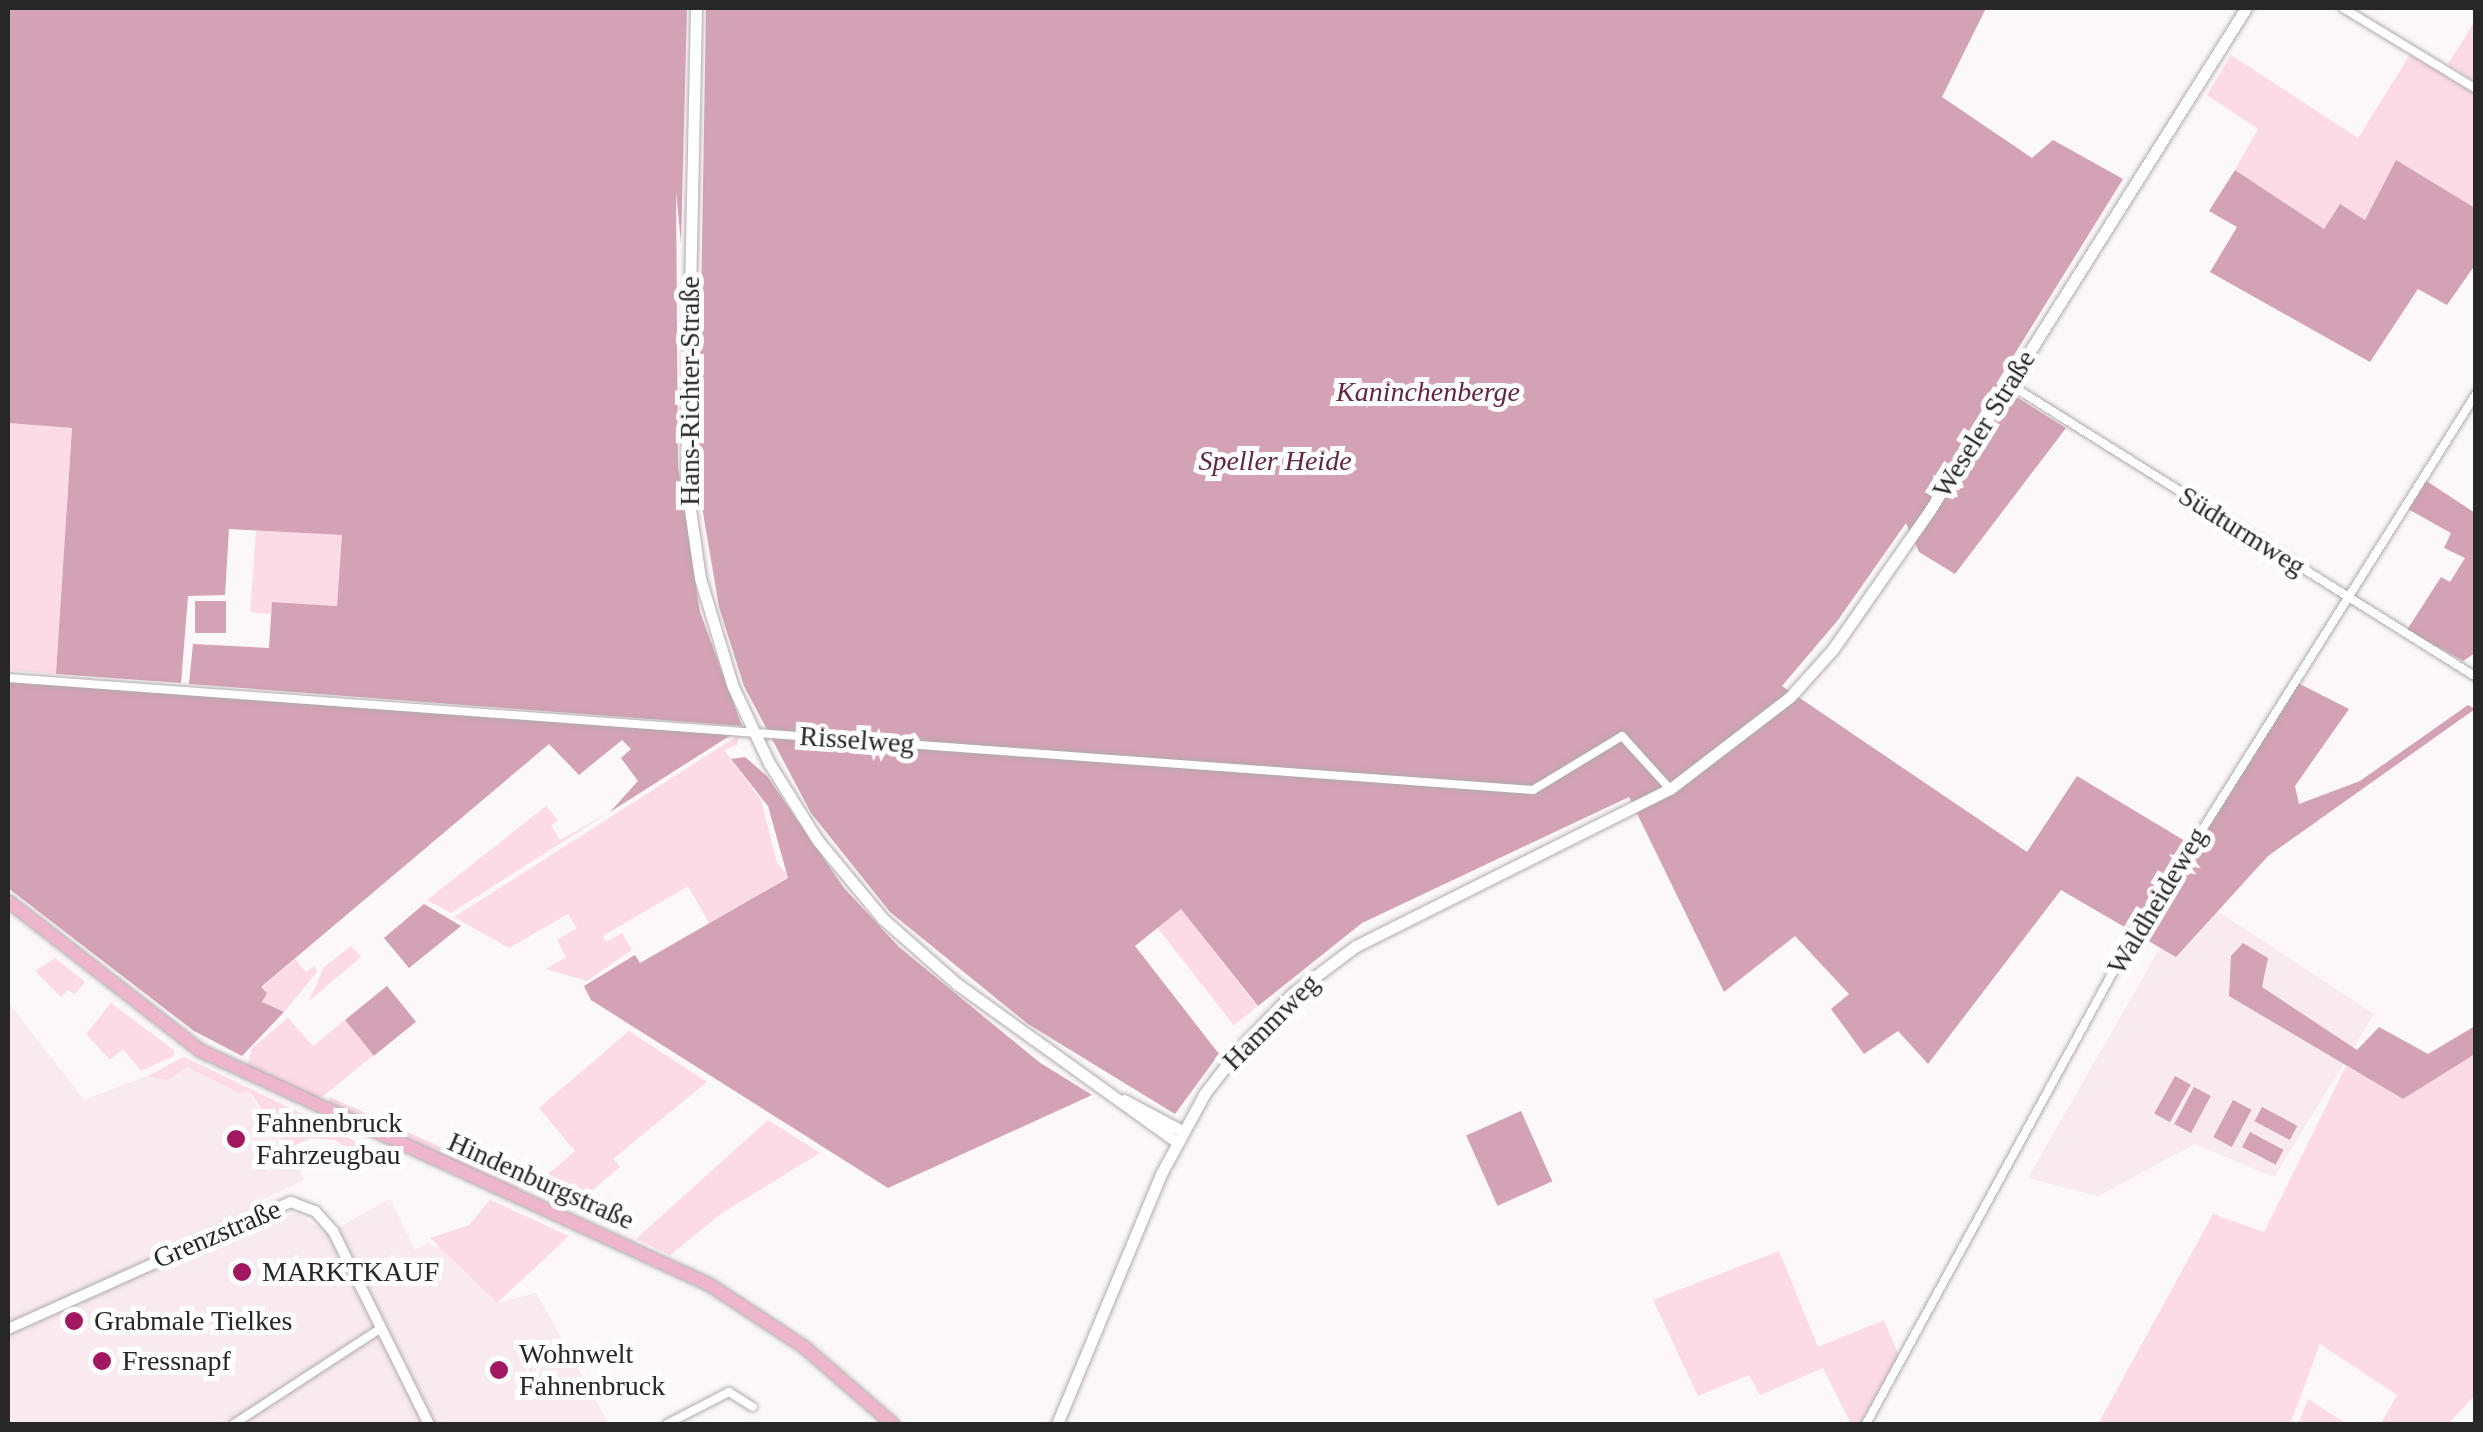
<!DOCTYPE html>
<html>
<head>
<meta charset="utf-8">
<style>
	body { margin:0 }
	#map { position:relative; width:2483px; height:1432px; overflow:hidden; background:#fcf7f8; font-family:"Times New Roman",serif }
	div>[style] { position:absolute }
	.built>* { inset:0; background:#f8eaef }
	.green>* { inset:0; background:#fcdbe7; transform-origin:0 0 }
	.forest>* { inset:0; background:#d3a2b4; transform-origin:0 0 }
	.water>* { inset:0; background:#d4a3b5; transform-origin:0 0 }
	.roads { filter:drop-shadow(0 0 2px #b0abad) drop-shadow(0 0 2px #b0abad) }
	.minor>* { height:8px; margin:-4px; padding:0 4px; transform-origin:4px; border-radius:4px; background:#fff }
	.tertiary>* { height:10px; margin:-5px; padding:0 5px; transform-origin:5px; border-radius:5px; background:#fff }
	.secondary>* { height:11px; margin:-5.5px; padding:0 5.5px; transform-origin:5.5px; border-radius:5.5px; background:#fff }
	.primary>* { height:12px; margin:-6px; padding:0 6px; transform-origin:6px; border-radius:6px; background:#eeb6cd }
	.dots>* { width:28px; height:28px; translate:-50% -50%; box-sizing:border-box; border:5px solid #fff; border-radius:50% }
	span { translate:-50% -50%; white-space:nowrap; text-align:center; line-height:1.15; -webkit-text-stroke:10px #fff; paint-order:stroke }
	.street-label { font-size:28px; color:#282727 }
	.park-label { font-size:28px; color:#622641; font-style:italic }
	.poi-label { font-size:28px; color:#282727 }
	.left { translate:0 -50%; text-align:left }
	.frame { position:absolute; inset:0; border:10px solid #282727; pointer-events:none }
</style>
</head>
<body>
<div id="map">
	<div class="built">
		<i style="clip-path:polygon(2191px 894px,2374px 1014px,2274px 1177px,2195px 1144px,2098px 1196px,2028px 1178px)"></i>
		<i style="clip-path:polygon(8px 1002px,84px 1100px,147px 1076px,168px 1080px,186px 1066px,230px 1089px,249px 1091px,268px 1126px,283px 1136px,304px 1180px,256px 1203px,263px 1217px,299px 1214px,327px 1234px,390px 1199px,415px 1250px,427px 1243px,441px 1248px,497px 1303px,536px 1293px,609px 1424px,8px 1424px)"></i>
	</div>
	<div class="green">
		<i style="clip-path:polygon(2475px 21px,2475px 81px,2448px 64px)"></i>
		<i style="clip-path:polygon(2411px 53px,2475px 92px,2475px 208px,2396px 160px,2365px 220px,2324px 230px,2235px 170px,2258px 129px,2207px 95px,2231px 55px,2358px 138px)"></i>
		<i style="clip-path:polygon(8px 423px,72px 428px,56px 674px,8px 670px)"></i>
		<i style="clip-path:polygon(256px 530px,343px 535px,337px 606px,273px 602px,271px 614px,250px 612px)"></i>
		<i style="clip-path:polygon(739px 735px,737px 745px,724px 750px,761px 800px,777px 863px,789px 877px,709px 923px,688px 886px,603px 936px,606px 942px,622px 933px,632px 950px,587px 981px,546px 969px,566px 957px,557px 940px,577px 928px,568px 914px,509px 948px,454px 917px)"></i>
		<i style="clip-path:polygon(546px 806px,558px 820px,551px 825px,560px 840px,610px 812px,451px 913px,427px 900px)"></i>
		<i style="left:1181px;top:909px;width:124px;height:30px;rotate:52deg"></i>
		<i style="clip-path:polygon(351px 946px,361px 957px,309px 1001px,324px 967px)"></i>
		<i style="clip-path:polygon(55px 958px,85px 982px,75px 994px,68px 990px,61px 997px,35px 971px)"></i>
		<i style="clip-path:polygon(295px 959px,306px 972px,315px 966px,317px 972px,284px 1012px,275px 1011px,262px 1001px,261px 988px)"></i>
		<i style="clip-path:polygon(111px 1003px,174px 1050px,174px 1056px,141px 1071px,123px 1049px,110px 1060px,86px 1034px)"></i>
		<i style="clip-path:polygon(288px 1018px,313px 1046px,345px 1020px,374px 1055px,322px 1097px,310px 1098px,247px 1066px,252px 1048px)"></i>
		<i style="clip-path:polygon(629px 1031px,707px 1082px,613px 1159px,620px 1167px,573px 1207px,532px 1188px,575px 1151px,539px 1108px)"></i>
		<i style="clip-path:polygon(2475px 1054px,2475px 1395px,2448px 1424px,2381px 1424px,2397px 1395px,2320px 1344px,2290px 1424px,2098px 1424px,2213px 1214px,2264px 1232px,2346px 1066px,2403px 1099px)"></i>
		<i style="clip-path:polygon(184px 1057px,332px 1128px,368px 1149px,355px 1154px,335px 1140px,311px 1138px,289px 1148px,249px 1091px,241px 1094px,187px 1067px,168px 1080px,147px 1076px)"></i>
		<i style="clip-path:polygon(330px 1097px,527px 1186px,515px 1190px,379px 1129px,329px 1104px)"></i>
		<i style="clip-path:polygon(768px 1120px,820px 1153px,722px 1213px,670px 1255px,636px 1239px)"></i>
		<i style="clip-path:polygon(490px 1200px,569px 1236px,497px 1303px,430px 1238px,469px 1225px)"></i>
		<i style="clip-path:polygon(1779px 1251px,1818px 1347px,1884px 1320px,1900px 1358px,1860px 1424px,1851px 1424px,1823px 1368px,1760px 1395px,1749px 1375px,1698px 1396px,1653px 1300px)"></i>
		<i style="clip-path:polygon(2308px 1399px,2347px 1424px,2298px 1424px)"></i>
	</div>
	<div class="forest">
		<i style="clip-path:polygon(8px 8px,687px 8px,681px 243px,676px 191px,678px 467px,700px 612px,742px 726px,189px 684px,193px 644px,269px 648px,272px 602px,337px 606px,342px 535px,229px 529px,225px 595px,188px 596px,181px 683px,56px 674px,72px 428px,8px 423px)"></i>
		<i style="clip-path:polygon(706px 8px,1986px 8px,1942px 97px,2032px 158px,2053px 140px,2123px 179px,1996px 384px,2066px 428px,1955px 574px,1919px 552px,1906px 523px,1838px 620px,1782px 686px,2027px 852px,2077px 776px,2190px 844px,2292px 680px,2349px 709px,2295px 786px,2299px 804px,2360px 781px,2468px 705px,2475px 709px,2268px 856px,2176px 957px,2061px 890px,1928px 1064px,1898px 1031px,1864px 1054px,1831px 1009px,1849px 994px,1795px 936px,1724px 992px,1629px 797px,1362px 923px,1258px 1006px,1181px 909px,1135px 946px,1219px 1054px,1175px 1114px,1028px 1024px,890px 912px,811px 813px,744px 686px,719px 607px,698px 483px)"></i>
		<i style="clip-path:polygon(2396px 160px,2475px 208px,2475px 265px,2447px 305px,2418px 289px,2370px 362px,2210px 272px,2237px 227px,2209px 211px,2235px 170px,2324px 229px,2340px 204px,2365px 220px)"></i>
		<i style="clip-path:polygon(2425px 480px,2475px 513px,2475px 653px,2463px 661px,2407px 630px,2441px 577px,2450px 582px,2465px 558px,2444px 548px,2451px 533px,2408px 509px)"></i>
		<i style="left:195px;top:601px;width:31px;height:32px"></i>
		<i style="clip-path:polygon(8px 680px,731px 735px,610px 812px,638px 781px,621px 758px,631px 749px,622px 740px,579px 775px,549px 744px,261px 987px,267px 993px,262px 1002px,284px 1012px,242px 1056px,194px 1031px,8px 888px)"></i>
		<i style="clip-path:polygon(745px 757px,767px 776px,844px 888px,899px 947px,1039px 1062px,1092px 1095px,888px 1188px,591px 1000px,584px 986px,635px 955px,640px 963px,788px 878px,768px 806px,731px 759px)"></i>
		<i style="clip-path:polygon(424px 904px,461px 926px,409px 968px,384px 938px)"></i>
		<i style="clip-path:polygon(2243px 943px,2268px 958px,2262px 987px,2357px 1050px,2379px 1027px,2428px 1054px,2475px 1026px,2475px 1054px,2403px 1099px,2229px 996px,2231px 956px)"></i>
		<i style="left:387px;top:986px;width:46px;height:54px;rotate:51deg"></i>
		<i style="left:1521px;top:1111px;width:77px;height:60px;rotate:66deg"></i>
	</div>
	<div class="water">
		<i style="left:2175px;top:1076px;width:18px;height:43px;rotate:29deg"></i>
		<i style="left:2194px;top:1087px;width:19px;height:42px;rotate:28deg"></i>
		<i style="left:2233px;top:1100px;width:21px;height:42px;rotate:28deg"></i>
		<i style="left:2262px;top:1107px;width:40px;height:16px;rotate:28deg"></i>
		<i style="left:2250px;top:1132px;width:38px;height:17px;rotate:28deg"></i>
	</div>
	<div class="roads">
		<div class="minor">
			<i style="left:2343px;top:8px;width:156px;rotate:31.3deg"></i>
			<i style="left:2009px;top:384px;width:551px;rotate:32.1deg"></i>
			<i style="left:8px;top:678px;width:1529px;rotate:4.2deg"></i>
			<i style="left:1533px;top:790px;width:104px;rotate:-31.2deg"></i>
			<i style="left:1622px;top:736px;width:72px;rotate:47.8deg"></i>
			<i style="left:234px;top:1424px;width:176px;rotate:-33.1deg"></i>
			<i style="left:667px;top:1424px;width:70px;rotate:-27.3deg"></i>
			<i style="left:729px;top:1392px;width:28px;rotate:32deg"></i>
			<i style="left:1866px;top:1424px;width:515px;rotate:-61.35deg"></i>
			<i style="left:2113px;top:972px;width:683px;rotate:-57.87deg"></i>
		</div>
		<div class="tertiary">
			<i style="left:8px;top:1329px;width:310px;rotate:-24.2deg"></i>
			<i style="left:291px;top:1202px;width:26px;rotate:21deg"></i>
			<i style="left:315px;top:1211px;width:27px;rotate:48deg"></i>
			<i style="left:333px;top:1231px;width:216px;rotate:63.6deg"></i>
		</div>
		<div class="secondary">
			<i style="left:696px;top:8px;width:474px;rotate:91.2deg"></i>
			<i style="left:686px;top:482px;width:97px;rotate:81.7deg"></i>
			<i style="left:700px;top:578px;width:114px;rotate:73.2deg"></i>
			<i style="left:733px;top:687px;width:84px;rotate:64.7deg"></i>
			<i style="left:769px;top:763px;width:92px;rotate:57.9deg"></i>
			<i style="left:818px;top:841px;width:102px;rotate:50.2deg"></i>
			<i style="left:883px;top:919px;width:98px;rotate:41.3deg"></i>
			<i style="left:957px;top:984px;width:271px;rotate:35.7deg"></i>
			<i style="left:1124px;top:1100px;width:66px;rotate:28.1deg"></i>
			<i style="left:1057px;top:1424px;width:271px;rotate:-67.4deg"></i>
			<i style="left:1161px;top:1174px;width:92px;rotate:-61.5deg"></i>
			<i style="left:1205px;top:1093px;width:56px;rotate:-52.3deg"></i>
			<i style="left:1239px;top:1049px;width:76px;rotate:-46.1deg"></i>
			<i style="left:1292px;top:994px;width:80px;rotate:-36.9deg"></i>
			<i style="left:1356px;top:946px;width:351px;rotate:-26.6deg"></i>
			<i style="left:1670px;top:789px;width:151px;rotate:-37.5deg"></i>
			<i style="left:1790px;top:697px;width:64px;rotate:-48.1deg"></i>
			<i style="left:1833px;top:649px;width:166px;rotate:-55.1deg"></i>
			<i style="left:1928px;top:513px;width:597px;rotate:-57.8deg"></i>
		</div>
		<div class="primary">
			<i style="left:8px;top:901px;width:244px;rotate:37.9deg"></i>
			<i style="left:201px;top:1051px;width:560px;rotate:24.69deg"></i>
			<i style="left:710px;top:1285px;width:113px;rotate:33.4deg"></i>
			<i style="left:804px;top:1347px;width:118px;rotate:40.9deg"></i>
		</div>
	</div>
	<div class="dots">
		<i style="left:236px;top:1139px;background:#a21761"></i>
		<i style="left:242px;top:1272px;background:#a21761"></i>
		<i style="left:74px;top:1321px;background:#a21761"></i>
		<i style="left:102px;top:1361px;background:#a21761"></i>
		<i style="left:499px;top:1370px;background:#a21761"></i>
	</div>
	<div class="street-label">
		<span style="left:690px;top:391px;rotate:-90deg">Hans-Richter-Straße</span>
		<span style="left:1984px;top:424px;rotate:-58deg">Weseler Straße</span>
		<span style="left:2242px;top:531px;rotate:32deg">Südturmweg</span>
		<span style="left:857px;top:740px;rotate:4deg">Risselweg</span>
		<span style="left:2157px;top:901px;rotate:-59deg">Waldheideweg</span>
		<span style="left:1271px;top:1022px;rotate:-45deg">Hammweg</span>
		<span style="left:541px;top:1181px;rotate:24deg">Hindenburgstraße</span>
		<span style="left:217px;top:1234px;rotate:-23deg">Grenzstraße</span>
	</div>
	<div class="park-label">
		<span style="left:1428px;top:392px">Kaninchenberge</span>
		<span style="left:1275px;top:461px">Speller Heide</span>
	</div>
	<div class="poi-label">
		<span class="left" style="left:256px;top:1139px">Fahnenbruck<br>Fahrzeugbau</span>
		<span class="left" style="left:262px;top:1272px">MARKTKAUF</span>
		<span class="left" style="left:94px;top:1321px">Grabmale Tielkes</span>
		<span class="left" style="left:519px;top:1370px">Wohnwelt<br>Fahnenbruck</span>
		<span class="left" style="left:122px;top:1361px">Fressnapf</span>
	</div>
	<div class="frame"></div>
</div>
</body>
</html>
